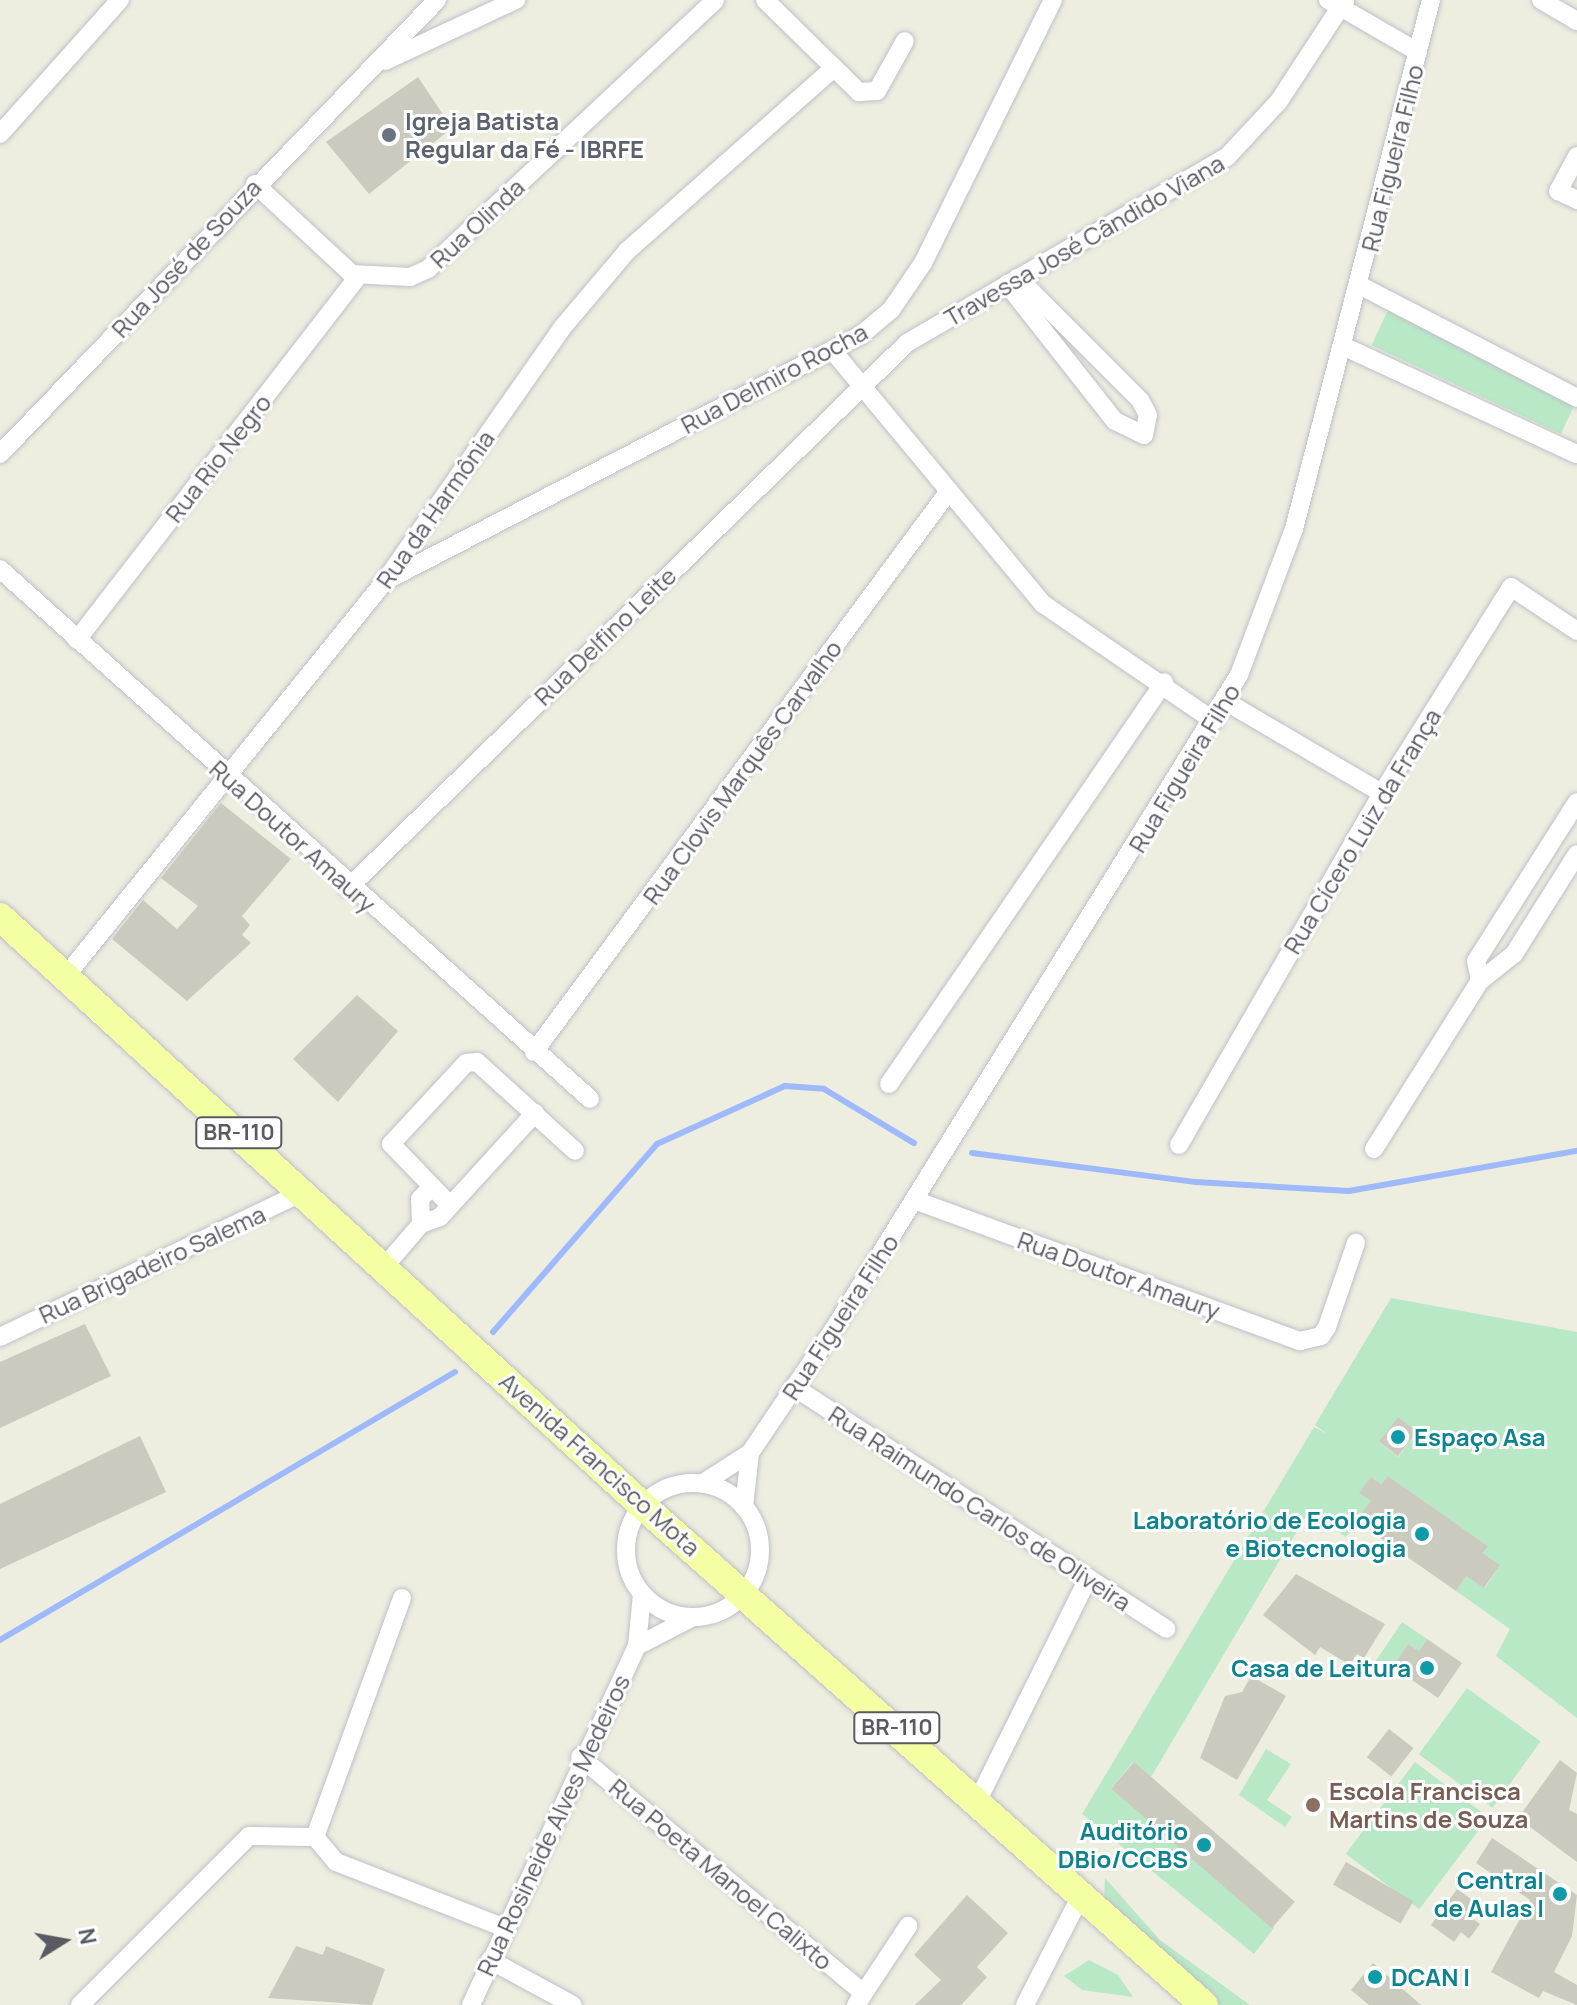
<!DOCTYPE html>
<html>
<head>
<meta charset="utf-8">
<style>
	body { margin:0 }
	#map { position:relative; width:1577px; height:2005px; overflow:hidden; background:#edede0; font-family:Manrope,sans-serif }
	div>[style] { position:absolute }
	.green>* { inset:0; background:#b9e8c7; transform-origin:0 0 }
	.stream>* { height:6px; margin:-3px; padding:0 3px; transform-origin:3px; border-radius:3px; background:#9eb9ff }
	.building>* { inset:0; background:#cbcabf; transform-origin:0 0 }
	.roads { filter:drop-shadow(0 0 2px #bfc0c8) drop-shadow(0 0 2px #bfc0c8) }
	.minor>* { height:18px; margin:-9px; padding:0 9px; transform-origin:9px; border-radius:9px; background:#fff }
	.minor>.ring { margin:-9px; padding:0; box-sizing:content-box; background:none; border:18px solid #fff; border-radius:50% }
	.primary>* { height:28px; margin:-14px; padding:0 14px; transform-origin:14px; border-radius:14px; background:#f4ffa3 }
	.dots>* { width:22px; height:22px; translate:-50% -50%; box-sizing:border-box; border:4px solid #fff; border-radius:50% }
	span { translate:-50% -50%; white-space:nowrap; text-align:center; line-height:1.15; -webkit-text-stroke:6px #fff; paint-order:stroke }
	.shield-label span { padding:2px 6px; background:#fff; border:2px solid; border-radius:6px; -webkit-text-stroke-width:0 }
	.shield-label { font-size:22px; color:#595a62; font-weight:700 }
	.worship-label { font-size:24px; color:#5b616d; font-weight:700 }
	.left { translate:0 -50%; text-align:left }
	.street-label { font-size:24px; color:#595a62 }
	.culture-label { font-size:24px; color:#0d838f; font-weight:700 }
	.right { translate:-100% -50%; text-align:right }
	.education-label { font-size:24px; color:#785e54; font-weight:700 }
	.north { position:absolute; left:24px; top:1901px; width:80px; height:80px; -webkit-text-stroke:6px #fff; paint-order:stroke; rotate:79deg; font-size:22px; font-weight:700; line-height:32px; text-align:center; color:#595a62 }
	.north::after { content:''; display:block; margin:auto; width:28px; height:36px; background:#595a62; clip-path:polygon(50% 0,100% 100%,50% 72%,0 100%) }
</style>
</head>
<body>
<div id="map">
	<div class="green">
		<i style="left:1388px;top:310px;width:209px;height:39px;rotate:25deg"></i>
		<i style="clip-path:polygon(evenodd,1391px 1298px,1577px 1332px,1577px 1718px,1496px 1656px,1510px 1629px,1456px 1591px,1466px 1576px,1485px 1588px,1500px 1565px,1483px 1553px,1488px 1546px,1388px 1476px,1381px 1484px,1371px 1477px,1360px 1493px,1371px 1501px,1346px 1537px,1309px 1511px,1151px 1777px,1133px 1762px,1111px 1788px,1274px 1928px,1254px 1954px,1082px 1814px,1314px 1427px,1327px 1434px,1315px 1425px,1391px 1298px,1398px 1417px,1417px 1432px,1398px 1457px,1379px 1442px,1398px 1417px)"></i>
		<i style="clip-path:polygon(1402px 1622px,1427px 1639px,1419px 1651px,1408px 1644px,1391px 1678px,1373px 1665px)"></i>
		<i style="left:1467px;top:1688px;width:91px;height:82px;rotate:36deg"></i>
		<i style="clip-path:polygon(1266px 1749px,1291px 1764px,1267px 1800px,1292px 1817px,1285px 1827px,1239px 1795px)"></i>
		<i style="left:1415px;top:1762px;width:92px;height:115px;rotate:37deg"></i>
		<i style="clip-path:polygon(1105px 1878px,1160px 1940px,1250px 2005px,1220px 2005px,1104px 1900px)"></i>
		<i style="clip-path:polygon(1089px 1960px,1118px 1975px,1133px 1997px,1082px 1990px,1064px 1976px)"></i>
	</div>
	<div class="stream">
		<i style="left:972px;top:1153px;width:226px;rotate:7.4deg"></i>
		<i style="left:1196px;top:1182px;width:153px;rotate:3.4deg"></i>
		<i style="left:1349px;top:1191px;width:231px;rotate:-10deg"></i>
		<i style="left:493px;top:1332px;width:249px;rotate:-48.9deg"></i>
		<i style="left:657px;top:1144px;width:141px;rotate:-24.4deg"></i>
		<i style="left:785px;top:1086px;width:39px;rotate:4deg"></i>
		<i style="left:824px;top:1089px;width:105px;rotate:31deg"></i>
		<i style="left:0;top:1640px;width:528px;rotate:-30.5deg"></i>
	</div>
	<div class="building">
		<i style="clip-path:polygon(418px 77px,452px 128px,369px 194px,326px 142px)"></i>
		<i style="clip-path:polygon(221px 803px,291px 859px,242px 916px,250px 925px,242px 935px,251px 943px,187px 1001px,112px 939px,143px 900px,177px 929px,198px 906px,161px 878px)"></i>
		<i style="clip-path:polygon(357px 995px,398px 1031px,338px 1102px,293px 1059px)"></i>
		<i style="clip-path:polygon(85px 1324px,111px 1376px,0 1428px,0 1362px)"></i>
		<i style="left:1398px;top:1417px;width:24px;height:31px;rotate:38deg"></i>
		<i style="clip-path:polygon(140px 1436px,166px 1492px,0 1569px,0 1504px)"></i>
		<i style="clip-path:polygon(1388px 1476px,1488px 1546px,1483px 1553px,1500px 1565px,1484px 1588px,1466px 1576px,1456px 1591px,1356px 1521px,1371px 1501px,1359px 1493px,1371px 1477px,1381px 1484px)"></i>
		<i style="clip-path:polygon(1296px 1574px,1385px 1624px,1364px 1658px,1357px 1654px,1350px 1665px,1320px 1647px,1315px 1655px,1263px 1615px)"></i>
		<i style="clip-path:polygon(1427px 1639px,1462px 1663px,1438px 1698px,1393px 1667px,1408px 1644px,1419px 1651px)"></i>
		<i style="clip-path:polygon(1251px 1676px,1286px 1696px,1237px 1780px,1200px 1758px,1225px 1696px,1242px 1692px)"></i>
		<i style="left:1389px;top:1729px;width:31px;height:36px;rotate:38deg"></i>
		<i style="clip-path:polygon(1560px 1760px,1577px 1773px,1569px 1810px,1577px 1814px,1577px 1862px,1518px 1818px)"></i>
		<i style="left:1134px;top:1762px;width:213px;height:35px;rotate:41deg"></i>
		<i style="clip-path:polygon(1492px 1838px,1577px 1895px,1572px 1936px,1554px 1972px,1577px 1985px,1577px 2005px,1543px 1991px,1539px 1998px,1491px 1972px,1530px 1900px,1476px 1863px)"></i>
		<i style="left:1346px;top:1862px;width:78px;height:26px;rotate:30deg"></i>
		<i style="clip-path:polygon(1457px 1889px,1481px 1906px,1472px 1918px,1480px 1924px,1469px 1939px,1461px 1932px,1454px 1942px,1431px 1925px)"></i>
		<i style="clip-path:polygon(967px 1895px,1008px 1933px,977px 1967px,987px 1977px,961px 2005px,915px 2005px,941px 1980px,914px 1955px)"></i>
		<i style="clip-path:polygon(296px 1946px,323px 1955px,326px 1946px,385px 1969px,372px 2005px,268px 1998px)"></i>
		<i style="clip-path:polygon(1373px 1963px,1421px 2005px,1369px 2005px,1351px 1990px)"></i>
	</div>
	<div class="roads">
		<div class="minor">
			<i style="left:765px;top:0;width:132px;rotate:44.4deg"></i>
			<i style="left:859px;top:92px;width:18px;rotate:-3deg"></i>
			<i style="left:877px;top:91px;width:57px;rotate:-60.8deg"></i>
			<i style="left:1328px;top:0;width:104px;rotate:30deg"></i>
			<i style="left:1541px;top:0;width:42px;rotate:30.3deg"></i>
			<i style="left:385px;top:61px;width:145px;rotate:-25deg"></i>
			<i style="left:0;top:134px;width:180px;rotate:-48.2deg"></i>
			<i style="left:1577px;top:156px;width:40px;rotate:118deg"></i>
			<i style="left:1558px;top:191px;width:21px;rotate:25deg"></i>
			<i style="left:255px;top:184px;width:132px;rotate:42.9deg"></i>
			<i style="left:352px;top:274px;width:58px;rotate:3deg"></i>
			<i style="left:410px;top:277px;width:20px;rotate:-24deg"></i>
			<i style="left:428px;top:269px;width:393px;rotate:-43.1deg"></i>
			<i style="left:1007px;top:284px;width:174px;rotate:51.8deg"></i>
			<i style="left:1115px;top:421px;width:32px;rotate:26deg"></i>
			<i style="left:1144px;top:435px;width:20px;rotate:-79deg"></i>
			<i style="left:1148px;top:415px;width:17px;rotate:-118deg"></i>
			<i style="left:1140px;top:400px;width:173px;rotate:-135deg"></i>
			<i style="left:1361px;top:286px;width:243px;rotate:27.4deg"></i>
			<i style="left:1345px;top:347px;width:255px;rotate:24.8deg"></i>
			<i style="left:832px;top:350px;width:330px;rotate:50.3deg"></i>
			<i style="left:1043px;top:604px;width:207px;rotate:34.4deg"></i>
			<i style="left:0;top:454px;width:630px;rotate:-46.09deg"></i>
			<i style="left:0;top:569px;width:793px;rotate:41.93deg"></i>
			<i style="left:389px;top:579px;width:531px;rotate:-27.34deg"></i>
			<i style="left:861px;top:335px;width:39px;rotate:-40deg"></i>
			<i style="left:891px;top:310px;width:57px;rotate:-55.8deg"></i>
			<i style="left:923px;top:263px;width:293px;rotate:-63.7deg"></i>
			<i style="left:77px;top:640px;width:460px;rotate:-52.3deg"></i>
			<i style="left:1225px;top:701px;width:182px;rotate:30.4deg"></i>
			<i style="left:348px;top:888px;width:781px;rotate:-44.27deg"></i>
			<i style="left:907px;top:343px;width:370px;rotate:-30.2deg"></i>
			<i style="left:1227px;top:157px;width:76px;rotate:-47.1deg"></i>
			<i style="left:1279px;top:101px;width:121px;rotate:-56.8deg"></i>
			<i style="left:65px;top:977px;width:509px;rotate:-51.06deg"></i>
			<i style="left:385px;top:581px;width:309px;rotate:-55deg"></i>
			<i style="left:562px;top:328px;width:101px;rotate:-49.8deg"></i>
			<i style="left:627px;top:251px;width:275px;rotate:-41.5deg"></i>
			<i style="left:1480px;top:981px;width:20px;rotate:-101deg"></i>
			<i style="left:1476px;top:961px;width:188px;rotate:-57.6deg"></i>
			<i style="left:534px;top:1052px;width:698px;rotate:-53.51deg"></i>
			<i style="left:889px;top:1084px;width:487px;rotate:-55.6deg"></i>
			<i style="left:1179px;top:1145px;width:406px;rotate:-60deg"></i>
			<i style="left:1382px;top:793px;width:243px;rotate:-57.9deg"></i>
			<i style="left:1511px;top:587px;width:79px;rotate:33.7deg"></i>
			<i style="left:1374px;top:1149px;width:199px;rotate:-57.8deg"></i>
			<i style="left:1480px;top:981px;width:43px;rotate:-38.5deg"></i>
			<i style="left:1514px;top:954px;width:118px;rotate:-57.8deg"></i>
			<i style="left:917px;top:1201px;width:408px;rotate:20.1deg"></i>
			<i style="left:1300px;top:1341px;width:22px;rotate:-13deg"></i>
			<i style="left:1321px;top:1336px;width:11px;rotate:-56deg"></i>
			<i style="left:1327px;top:1327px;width:89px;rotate:-71deg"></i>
			<i style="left:450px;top:1205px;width:85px;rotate:-134deg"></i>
			<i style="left:391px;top:1144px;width:110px;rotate:-47.2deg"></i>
			<i style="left:466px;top:1063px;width:11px;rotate:-5deg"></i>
			<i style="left:477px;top:1062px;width:132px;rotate:42.2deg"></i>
			<i style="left:421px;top:1224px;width:25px;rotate:-92deg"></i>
			<i style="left:420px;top:1199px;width:16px;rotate:-45deg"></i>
			<i style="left:385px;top:1266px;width:55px;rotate:-49.4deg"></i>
			<i style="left:421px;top:1224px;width:20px;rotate:-20deg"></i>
			<i style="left:440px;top:1217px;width:141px;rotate:-47.6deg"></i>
			<i style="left:0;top:1337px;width:338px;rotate:-25.6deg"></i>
			<i style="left:794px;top:1387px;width:444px;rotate:33deg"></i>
			<i class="ring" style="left:626px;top:1483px;width:116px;height:116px"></i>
			<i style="left:703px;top:1483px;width:56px;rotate:-32.6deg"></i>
			<i style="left:750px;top:1453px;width:156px;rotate:-56deg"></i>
			<i style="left:837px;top:1324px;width:763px;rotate:-58.23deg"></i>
			<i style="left:1239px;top:675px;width:156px;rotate:-69.4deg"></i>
			<i style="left:1294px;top:529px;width:546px;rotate:-75.48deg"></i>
			<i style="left:744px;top:1507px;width:54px;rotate:-83.7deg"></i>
			<i style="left:402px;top:1598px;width:254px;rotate:110deg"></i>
			<i style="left:315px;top:1837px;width:33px;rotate:50deg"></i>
			<i style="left:336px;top:1862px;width:179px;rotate:21.3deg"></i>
			<i style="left:637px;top:1646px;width:61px;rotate:-27.4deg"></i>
			<i style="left:580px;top:1757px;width:367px;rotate:39.8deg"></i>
			<i style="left:978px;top:1800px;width:248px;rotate:-63.6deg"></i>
			<i style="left:490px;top:1960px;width:94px;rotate:28.5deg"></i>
			<i style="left:80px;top:2005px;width:239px;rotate:-45deg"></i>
			<i style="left:249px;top:1836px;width:66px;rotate:0.9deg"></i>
			<i style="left:471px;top:2005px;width:396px;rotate:-65.2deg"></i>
			<i style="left:637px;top:1646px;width:52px;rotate:-84.5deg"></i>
			<i style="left:856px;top:2005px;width:95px;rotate:-56.6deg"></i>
			<i style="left:1025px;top:2005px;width:126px;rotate:-63deg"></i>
		</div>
		<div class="primary">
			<i style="left:0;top:917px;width:871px;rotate:42.49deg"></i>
			<i style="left:642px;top:1505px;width:752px;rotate:41.66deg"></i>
		</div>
	</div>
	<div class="dots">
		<i style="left:389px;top:135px;background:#6b7280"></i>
		<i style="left:1398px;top:1437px;background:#0f9aa8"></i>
		<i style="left:1422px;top:1534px;background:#0f9aa8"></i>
		<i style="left:1427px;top:1668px;background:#0f9aa8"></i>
		<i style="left:1313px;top:1805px;background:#8d6e63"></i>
		<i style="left:1204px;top:1845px;background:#0f9aa8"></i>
		<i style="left:1560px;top:1894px;background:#0f9aa8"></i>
		<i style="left:1375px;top:1977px;background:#0f9aa8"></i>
	</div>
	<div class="shield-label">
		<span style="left:239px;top:1133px">BR-110</span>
		<span style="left:897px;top:1728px">BR-110</span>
	</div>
	<div class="worship-label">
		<span class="left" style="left:405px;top:135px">Igreja Batista<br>Regular da Fé - IBRFE</span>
	</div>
	<div class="street-label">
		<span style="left:1392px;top:158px;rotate:-76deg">Rua Figueira Filho</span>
		<span style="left:477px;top:223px;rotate:-43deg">Rua Olinda</span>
		<span style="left:1084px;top:240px;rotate:-30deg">Travessa José Cândido Viana</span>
		<span style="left:186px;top:258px;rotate:-47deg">Rua José de Souza</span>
		<span style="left:774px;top:378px;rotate:-28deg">Rua Delmiro Rocha</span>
		<span style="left:218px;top:458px;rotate:-52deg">Rua Rio Negro</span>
		<span style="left:435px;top:509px;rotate:-55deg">Rua da Harmônia</span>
		<span style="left:605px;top:636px;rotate:-44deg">Rua Delfino Leite</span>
		<span style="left:1184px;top:768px;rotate:-59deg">Rua Figueira Filho</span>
		<span style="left:742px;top:772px;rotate:-54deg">Rua Clovis Marquês Carvalho</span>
		<span style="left:1362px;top:831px;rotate:-59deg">Rua Cícero Luiz da França</span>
		<span style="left:293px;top:836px;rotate:42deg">Rua Doutor Amaury</span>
		<span style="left:152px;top:1264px;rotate:-25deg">Rua Brigadeiro Salema</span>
		<span style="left:1119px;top:1275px;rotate:20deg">Rua Doutor Amaury</span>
		<span style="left:840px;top:1317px;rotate:-57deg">Rua Figueira Filho</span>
		<span style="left:600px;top:1464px;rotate:42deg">Avenida Francisco Mota</span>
		<span style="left:980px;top:1508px;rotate:33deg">Rua Raimundo Carlos de Oliveira</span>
		<span style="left:553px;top:1825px;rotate:-65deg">Rua Rosineide Alves Medeiros</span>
		<span style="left:721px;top:1874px;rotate:40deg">Rua Poeta Manoel Calixto</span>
	</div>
	<div class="culture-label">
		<span class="left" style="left:1414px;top:1437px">Espaço Asa</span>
		<span class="right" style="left:1406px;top:1534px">Laboratório de Ecologia<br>e Biotecnologia</span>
		<span class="right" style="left:1411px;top:1668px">Casa de Leitura</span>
		<span class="right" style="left:1188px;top:1845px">Auditório<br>DBio/CCBS</span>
		<span class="right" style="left:1544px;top:1894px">Central<br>de Aulas I</span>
		<span class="left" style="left:1391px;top:1977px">DCAN I</span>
	</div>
	<div class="education-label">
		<span class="left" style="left:1329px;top:1805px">Escola Francisca<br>Martins de Souza</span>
	</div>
	<div class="north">N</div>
</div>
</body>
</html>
